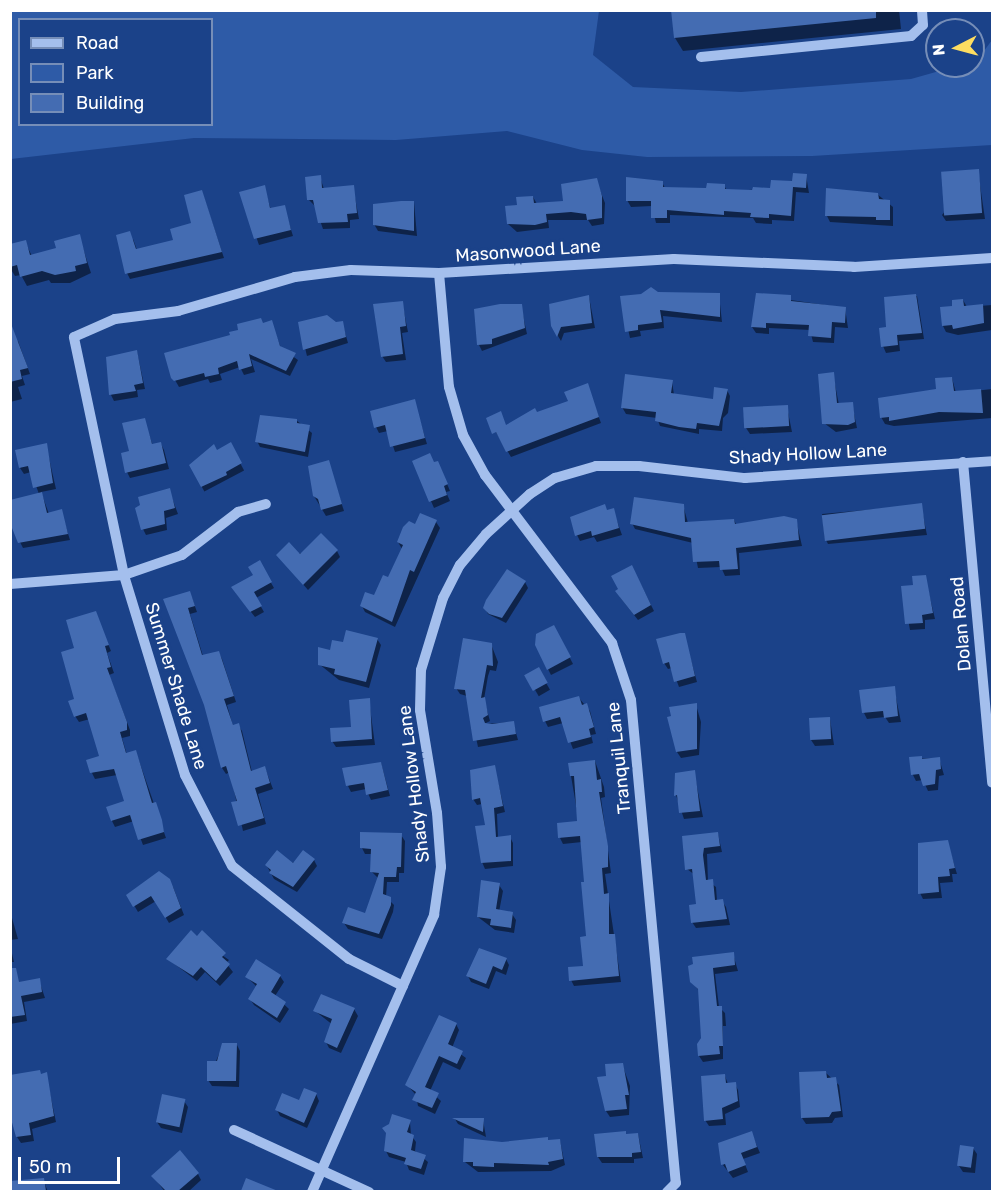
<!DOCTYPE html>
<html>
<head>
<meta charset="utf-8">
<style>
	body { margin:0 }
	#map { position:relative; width:1003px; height:1202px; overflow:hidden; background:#1b4289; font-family:Rubik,sans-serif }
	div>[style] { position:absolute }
	.green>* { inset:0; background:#2e5ba7 }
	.shadow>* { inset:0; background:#0007; transform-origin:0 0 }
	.building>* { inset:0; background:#446cb2; transform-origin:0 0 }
	.minor>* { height:10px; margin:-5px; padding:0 5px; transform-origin:5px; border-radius:5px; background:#a4bfed }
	span { translate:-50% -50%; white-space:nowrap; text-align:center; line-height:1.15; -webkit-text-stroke:6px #1b4289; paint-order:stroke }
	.street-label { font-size:18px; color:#fff }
	.frame { position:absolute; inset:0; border:12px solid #fff; pointer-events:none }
	.legend { position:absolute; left:18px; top:18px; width:195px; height:108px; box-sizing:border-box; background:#1b4289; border:2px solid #768eb8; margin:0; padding:8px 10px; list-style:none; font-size:18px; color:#fff }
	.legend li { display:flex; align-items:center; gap:12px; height:30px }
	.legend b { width:30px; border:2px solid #768eb8 }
	.north { position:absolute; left:925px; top:18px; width:60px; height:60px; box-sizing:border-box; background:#1b4289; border:2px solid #768eb8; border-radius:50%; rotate:264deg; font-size:16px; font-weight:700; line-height:24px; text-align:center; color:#fff }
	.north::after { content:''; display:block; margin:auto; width:21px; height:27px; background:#fedd61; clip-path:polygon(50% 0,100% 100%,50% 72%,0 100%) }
	.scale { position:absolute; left:18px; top:1157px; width:102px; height:27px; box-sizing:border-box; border:3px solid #fff; border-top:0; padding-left:8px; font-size:18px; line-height:21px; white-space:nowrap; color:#fff; -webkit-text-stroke:4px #1b4289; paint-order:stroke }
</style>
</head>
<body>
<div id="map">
	<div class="green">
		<i style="clip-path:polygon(evenodd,10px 11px,599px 11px,593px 55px,633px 87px,741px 92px,911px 79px,957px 66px,973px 66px,992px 40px,992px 145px,812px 156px,647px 157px,582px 150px,507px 131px,396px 140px,194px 138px,11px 159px,10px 11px,20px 20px,212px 20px,212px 124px,20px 124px,20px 20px)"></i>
	</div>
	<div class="shadow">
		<i style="clip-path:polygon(672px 10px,899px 10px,901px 29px,683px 51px,675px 38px)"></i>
		<i style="clip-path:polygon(978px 171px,985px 219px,946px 221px,942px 215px)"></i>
		<i style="clip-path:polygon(806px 175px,809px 193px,796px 192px,794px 221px,772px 220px,772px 224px,756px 223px,753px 218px,670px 215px,670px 223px,656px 223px,652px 206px,631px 207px,627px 200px,662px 182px,665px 188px,708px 190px,724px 185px,727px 191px,772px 189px)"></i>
		<i style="clip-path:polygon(320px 177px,324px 189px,353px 187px,359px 219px,350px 220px,350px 228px,323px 229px,315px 206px,309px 200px)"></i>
		<i style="clip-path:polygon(596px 180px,605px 203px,604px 224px,592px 226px,588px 220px,548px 220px,549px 228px,517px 232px,508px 224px,519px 206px,533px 197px,537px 204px,564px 202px)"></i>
		<i style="clip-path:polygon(264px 187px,271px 210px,284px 207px,293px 236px,259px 245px,241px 193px)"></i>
		<i style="clip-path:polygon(202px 192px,224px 258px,130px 279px,127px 273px,133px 239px,137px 250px,175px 241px,193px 224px)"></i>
		<i style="clip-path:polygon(877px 194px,893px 207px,893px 226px,830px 222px,827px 216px)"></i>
		<i style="clip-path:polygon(414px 202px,417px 236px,378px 231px,374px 224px)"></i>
		<i style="clip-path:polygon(79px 236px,91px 273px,70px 283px,51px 283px,49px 280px,27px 286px,21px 275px,15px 276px,10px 268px,10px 245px,25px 242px,32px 256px,58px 249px)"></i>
		<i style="clip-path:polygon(657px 294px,719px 295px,722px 322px,663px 316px,664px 328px,640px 331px,641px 336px,630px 338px,621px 297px)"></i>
		<i style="clip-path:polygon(757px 295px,845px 308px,848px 328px,835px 327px,834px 343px,813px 342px,810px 330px,769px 328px,769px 334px,756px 333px,752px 327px)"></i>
		<i style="clip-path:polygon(917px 296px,924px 339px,899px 341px,900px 351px,886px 353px,883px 346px,888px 329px,885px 299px)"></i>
		<i style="clip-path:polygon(589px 297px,595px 328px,564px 333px,561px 341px,552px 326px)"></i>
		<i style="clip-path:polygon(963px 300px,967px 307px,992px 305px,992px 330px,958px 335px,946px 332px,943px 326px)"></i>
		<i style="clip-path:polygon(402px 302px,408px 332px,402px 333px,406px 360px,386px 362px,382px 356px)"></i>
		<i style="clip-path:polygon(521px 306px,527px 334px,482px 351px,479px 345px)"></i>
		<i style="clip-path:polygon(271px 322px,281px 348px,298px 360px,290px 376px,251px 359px,255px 372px,244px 375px,240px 367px,220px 374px,222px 380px,210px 383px,208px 379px,179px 387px,175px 380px,232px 336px)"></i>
		<i style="clip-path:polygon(342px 322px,348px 343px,307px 356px,299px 323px)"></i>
		<i style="clip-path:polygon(18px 341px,30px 374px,22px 376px,25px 385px,18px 387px,22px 399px,10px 402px,10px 344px)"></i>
		<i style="clip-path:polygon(137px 352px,145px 389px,137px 390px,138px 397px,114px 401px,111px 395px)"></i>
		<i style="clip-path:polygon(833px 374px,839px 405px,852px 404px,857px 428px,836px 432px,824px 423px)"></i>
		<i style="clip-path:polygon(952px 378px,956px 393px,992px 389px,992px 418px,894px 426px,885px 424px,881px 417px,938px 391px)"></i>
		<i style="clip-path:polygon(672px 381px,674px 395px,714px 401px,727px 390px,730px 396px,728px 413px,723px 418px,722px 431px,699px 429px,699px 434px,660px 426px,657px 418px,626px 414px,622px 407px)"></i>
		<i style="clip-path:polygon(587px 385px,601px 423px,511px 457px,488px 419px,506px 427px,570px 402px)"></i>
		<i style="clip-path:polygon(414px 401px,427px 444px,395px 452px,388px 431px,379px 433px,376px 427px)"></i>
		<i style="clip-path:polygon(787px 407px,792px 432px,750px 434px,746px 428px)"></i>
		<i style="clip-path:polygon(144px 420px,153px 446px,161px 444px,164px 450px,169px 469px,130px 478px,127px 472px,131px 452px)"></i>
		<i style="clip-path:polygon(296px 420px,312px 433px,308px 457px,260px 447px,257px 441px)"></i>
		<i style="left:230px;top:444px;width:30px;height:45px;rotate:62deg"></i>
		<i style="clip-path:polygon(46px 445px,56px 489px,41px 492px,49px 514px,61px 511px,70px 540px,23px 548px,20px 542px,39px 494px,31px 472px,24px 474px,20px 468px)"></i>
		<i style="clip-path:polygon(328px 461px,344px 511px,326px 516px,314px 496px)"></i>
		<i style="clip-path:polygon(414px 462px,434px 464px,441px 469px,450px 491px,446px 492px,450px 501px,434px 508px)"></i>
		<i style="clip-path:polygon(169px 490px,178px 514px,166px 518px,167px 530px,146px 535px,143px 529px)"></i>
		<i style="clip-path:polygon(683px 505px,688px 523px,734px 520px,737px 526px,796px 520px,802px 546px,739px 553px,740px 575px,725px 576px,721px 567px,698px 568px,693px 543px,635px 529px,632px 523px)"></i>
		<i style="clip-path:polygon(921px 505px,927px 535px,828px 544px,825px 538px,822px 514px)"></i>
		<i style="clip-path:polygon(613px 510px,622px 535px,597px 542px,594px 537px,580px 541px,577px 535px)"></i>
		<i style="clip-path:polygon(436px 522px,440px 528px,395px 627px,365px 612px,362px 606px,375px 597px,389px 579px,402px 549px,398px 542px,416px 526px)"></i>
		<i style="clip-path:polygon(337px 551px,340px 557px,308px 590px,278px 555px)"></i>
		<i style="clip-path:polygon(259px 562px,274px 588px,256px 598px,264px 612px,255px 617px,236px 593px,255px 575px)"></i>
		<i style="clip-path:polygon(635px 573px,654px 611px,638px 620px,620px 597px)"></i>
		<i style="clip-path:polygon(925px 577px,935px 619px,925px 620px,925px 629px,910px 630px,902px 587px,914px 586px)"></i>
		<i style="clip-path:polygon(525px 582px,528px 588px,506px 623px,488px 614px,485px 608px)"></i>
		<i style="clip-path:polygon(192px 598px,197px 612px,190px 614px,203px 656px,219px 653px,222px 659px,236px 702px,227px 705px,233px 726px,238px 725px,242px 731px,252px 772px,265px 768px,273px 789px,258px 794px,266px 824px,243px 831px,230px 772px,226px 774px,222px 768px,206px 705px,165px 600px)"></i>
		<i style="clip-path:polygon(98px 619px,111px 651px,107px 653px,114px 673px,109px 675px,130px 730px,130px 736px,122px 738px,127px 755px,138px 758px,166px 838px,143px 845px,134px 821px,115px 827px,112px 821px,108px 808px,126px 802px,117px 775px,95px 779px,92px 773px,101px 757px,90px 719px,79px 722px,75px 716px,75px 649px)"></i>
		<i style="clip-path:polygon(554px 627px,573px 664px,551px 675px,548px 669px)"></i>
		<i style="clip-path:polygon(684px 635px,697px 682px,679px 687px,672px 668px,668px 669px,664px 663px)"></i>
		<i style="clip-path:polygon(377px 639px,381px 645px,369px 688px,339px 680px,319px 664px,344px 644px)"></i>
		<i style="clip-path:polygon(491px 644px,498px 662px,496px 671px,490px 670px,488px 676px,484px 699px,490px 721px,484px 724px,513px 722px,518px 740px,478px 747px,467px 696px,460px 694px,456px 688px)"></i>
		<i style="left:538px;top:669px;width:24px;height:13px;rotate:60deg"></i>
		<i style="clip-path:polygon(894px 688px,901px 722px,889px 723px,885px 717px,867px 719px,864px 713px)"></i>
		<i style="clip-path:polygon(579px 698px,590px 711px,596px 734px,591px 735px,593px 743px,573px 749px,563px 723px,548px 727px,545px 721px)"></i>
		<i style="clip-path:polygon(369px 700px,375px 745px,336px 747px,332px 741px,352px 728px)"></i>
		<i style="clip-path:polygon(696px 705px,701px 722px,699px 755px,681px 758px,677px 752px)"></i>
		<i style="clip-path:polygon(830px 719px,834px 745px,815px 746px,811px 740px)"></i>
		<i style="clip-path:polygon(939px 758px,944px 775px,939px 776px,938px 790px,928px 791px,923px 780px,916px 781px,913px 775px,911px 759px)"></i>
		<i style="clip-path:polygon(595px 761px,604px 787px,605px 797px,601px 798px,611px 873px,605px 874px,621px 982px,574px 986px,571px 980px,585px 967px,588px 938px,582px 842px,563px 844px,560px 838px,579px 823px,571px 776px)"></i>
		<i style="clip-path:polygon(381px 763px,390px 796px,371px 800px,366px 789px,351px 792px,348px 786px)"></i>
		<i style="clip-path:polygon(494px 766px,505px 812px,497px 814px,498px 838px,510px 837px,513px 843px,513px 866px,485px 869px,482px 862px,487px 827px,482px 804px,477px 805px,473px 799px)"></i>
		<i style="clip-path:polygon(694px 772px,703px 817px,684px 819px,676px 795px)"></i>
		<i style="clip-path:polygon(718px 834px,722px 852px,707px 854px,708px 881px,716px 887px,717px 901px,722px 901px,726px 907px,730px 925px,696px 928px,692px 922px,697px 906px,695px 875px,687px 869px,684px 837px)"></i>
		<i style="clip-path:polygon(401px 835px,405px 841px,404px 873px,399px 873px,399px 882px,387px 882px,386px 897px,394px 905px,393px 912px,382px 939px,348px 929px,344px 923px,366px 915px,378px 878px,372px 872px,372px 854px,365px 854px,362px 848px)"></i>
		<i style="clip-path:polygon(947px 841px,957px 874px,952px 874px,953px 882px,940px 883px,942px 898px,923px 899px,920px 893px)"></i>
		<i style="clip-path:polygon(314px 860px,317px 866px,297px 892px,274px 879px,267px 866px)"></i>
		<i style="clip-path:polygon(499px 885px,503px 891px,499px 912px,512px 914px,516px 920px,514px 933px,495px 930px,478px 917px)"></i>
		<i style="clip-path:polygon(173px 887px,184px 915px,169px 923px,156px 901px,138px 912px,128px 895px)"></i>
		<i style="clip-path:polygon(10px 911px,18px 939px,10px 940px)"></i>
		<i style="clip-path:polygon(198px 938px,229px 960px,226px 963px,233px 972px,220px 986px,205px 972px,197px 981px,168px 959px)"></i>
		<i style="clip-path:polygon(10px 945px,14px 962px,10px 962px)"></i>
		<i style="clip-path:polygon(733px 954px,738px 971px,715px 974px,719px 1007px,725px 1013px,726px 1026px,723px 1026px,723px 1059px,703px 1062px,699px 1056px,703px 1019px,700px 992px,692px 982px)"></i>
		<i style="clip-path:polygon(506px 959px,509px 965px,506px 975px,496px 971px,489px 989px,471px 982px,468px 976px)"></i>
		<i style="clip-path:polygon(280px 976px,284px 982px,275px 996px,289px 1009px,280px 1023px,254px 1005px,250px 999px,257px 987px,247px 977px)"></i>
		<i style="clip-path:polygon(39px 980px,45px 998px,24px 1002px,27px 1021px,10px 1024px,10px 984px)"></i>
		<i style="clip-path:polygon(354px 1009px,358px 1016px,341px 1053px,329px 1048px,326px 1042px,333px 1025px,315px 1011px)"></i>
		<i style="clip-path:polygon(456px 1024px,459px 1030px,452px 1048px,466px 1058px,460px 1070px,443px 1062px,430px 1091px,441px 1101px,435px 1114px,418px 1106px,416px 1095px,407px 1085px)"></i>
		<i style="clip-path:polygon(237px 1045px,240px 1051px,239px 1087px,212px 1086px,208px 1080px,219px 1054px)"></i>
		<i style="clip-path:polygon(622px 1064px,630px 1086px,629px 1115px,610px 1117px,606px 1111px,607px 1077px)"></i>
		<i style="clip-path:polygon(826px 1073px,839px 1085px,843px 1117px,835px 1118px,832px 1123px,806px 1124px,802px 1118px)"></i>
		<i style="clip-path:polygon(46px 1074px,56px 1122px,32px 1129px,34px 1141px,21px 1143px,17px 1137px,41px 1075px)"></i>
		<i style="clip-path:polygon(725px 1076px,728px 1084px,735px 1084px,738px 1090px,740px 1107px,725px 1114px,726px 1125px,709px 1126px,705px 1120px)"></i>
		<i style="clip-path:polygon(316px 1094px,319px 1101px,307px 1128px,280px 1116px,277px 1110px)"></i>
		<i style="clip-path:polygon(184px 1101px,188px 1107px,182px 1133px,161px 1128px,157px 1122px)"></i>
		<i style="clip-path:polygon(455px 1119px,483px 1120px,486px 1137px,458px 1124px)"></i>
		<i style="clip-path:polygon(410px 1122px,411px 1135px,416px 1142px,415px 1151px,428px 1162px,424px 1175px,409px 1170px,406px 1162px,389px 1157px,386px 1151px)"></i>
		<i style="clip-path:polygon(638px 1134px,643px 1158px,634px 1159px,634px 1163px,602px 1163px,598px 1157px,627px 1135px)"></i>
		<i style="clip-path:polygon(754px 1139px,760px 1153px,743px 1159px,748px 1172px,733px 1178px,723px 1165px)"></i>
		<i style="clip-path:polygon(560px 1141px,565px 1165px,551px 1171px,478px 1172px,465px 1162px,502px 1144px)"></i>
		<i style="clip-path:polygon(973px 1148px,977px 1154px,975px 1173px,963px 1172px,959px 1166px)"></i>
		<i style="clip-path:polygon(198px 1174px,201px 1180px,188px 1192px,165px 1192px,153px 1176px)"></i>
		<i style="clip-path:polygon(43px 1179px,48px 1192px,10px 1192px,10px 1183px)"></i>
	</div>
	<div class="building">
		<i style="clip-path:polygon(671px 10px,876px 10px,876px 18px,674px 38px)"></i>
		<i style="left:979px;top:169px;width:44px;height:38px;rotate:86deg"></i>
		<i style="clip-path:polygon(793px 173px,807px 174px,806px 188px,793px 187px,791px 216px,769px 214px,769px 218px,750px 217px,751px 213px,724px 211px,724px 215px,667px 210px,667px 218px,651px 218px,651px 201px,626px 201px,626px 177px,663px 181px,663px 187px,706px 188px,707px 183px,725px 184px,725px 189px,752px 190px,753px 187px,770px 188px,771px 180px,792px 181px)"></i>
		<i style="clip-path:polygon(321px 175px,322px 188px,354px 185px,357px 213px,347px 214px,348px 222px,318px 223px,313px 200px,307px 200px,305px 177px)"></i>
		<i style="clip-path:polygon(597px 178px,602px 196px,602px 218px,587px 220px,586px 214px,571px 212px,546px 214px,547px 222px,535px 225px,507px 224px,505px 206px,517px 205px,516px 197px,533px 196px,534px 203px,563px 201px,561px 184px)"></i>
		<i style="clip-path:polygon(265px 185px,270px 208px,285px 205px,291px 230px,254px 239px,239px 192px)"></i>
		<i style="clip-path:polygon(826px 188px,878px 193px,879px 199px,890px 200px,890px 220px,876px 220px,876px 217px,825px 216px)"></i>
		<i style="clip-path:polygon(202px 190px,222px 252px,125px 274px,116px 235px,130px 231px,136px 249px,173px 240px,170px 229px,191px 223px,184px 195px)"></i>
		<i style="clip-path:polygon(401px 201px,414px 201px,414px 231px,373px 225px,373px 204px)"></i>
		<i style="clip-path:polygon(80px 234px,87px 263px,75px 266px,76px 271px,55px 275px,42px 271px,20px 277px,17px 265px,10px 267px,10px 244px,26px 240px,30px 255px,56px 248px,54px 241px)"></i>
		<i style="clip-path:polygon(651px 287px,658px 292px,720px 293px,720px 317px,660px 310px,662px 322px,638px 325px,638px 330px,625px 332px,620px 296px,641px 294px)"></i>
		<i style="clip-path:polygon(756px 293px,791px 295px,791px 301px,846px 307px,845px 323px,832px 322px,831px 338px,808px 336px,809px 325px,766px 323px,766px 328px,751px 327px)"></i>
		<i style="clip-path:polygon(916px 294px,922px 333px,897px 335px,898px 345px,881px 347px,879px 328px,886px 327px,884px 297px)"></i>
		<i style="clip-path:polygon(589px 295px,592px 323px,561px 327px,557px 337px,551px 326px,549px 304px)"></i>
		<i style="clip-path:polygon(963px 299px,964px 306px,983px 304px,984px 323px,953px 329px,952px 325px,942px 326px,940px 307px,952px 306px,952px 300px)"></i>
		<i style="clip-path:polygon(403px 301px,406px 326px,400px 327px,403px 354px,381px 357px,373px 304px)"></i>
		<i style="clip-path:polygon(500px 304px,522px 304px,525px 328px,492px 339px,492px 344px,477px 345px,474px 309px)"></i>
		<i style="clip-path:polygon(327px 315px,336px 322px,343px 321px,346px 337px,303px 350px,298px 322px)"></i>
		<i style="clip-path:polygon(261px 318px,263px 323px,272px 320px,280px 346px,296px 353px,286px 371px,249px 354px,252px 366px,239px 370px,237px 361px,218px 368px,219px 374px,205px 377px,204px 373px,174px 381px,171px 378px,164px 353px,230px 335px,229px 332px,238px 330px,237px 324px)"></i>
		<i style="clip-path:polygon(10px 321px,28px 368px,20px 370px,22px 379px,10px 382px)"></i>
		<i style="clip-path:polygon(137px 350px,143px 383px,134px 385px,136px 391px,109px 395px,106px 357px)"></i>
		<i style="clip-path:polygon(834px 372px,837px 403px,853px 402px,855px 422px,848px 425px,822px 424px,818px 374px)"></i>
		<i style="clip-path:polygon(625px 374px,673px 380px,671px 393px,713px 399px,714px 387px,728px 389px,719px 426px,697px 423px,696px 429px,679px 427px,655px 421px,656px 412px,621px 408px)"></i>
		<i style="clip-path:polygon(952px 377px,954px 391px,981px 389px,983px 413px,939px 412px,889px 421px,889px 417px,880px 418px,878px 398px,936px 389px,935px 378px)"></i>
		<i style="clip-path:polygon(588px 383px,599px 417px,506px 452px,496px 432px,492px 434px,486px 418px,501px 411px,506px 425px,535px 408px,537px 412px,568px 401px,564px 392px)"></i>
		<i style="clip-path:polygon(415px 399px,425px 438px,390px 447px,385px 425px,374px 428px,370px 411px)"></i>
		<i style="left:788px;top:405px;width:21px;height:45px;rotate:87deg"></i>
		<i style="clip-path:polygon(260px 415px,297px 419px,297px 423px,310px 425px,305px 452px,255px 442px)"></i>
		<i style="clip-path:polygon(145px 418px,152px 444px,161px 442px,166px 463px,125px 473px,121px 453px,129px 451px,122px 423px)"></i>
		<i style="clip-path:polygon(231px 442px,242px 463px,226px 472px,227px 475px,201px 487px,189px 465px,214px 444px,217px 450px)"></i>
		<i style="clip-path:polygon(47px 443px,53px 483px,33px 488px,28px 466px,19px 468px,15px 450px)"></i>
		<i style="clip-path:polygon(430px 453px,434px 462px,438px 461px,448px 484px,444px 486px,447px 495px,429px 502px,412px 461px)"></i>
		<i style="clip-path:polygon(329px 460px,342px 504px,321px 510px,318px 499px,313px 496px,308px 466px)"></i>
		<i style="clip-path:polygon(170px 488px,175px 508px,164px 511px,165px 524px,141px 530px,135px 508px,140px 505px,138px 497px)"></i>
		<i style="clip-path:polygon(42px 492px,47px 513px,62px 509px,68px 534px,18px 543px,10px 523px,10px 500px)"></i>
		<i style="clip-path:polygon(634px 497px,684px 504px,685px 522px,734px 519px,735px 524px,784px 516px,797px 519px,799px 540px,736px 548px,738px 569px,720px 570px,719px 561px,693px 562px,691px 538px,630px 524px)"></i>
		<i style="left:922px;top:503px;width:26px;height:101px;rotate:83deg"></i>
		<i style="clip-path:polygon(605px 504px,607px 510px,614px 508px,619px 528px,592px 536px,591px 531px,575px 536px,570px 517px)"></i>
		<i style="clip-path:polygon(420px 513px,437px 520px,414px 572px,410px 570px,392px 622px,360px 606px,365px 592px,374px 595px,383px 575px,388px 577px,403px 545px,397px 542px,403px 527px,409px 521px,415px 524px)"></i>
		<i style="clip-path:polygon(321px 533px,338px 550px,303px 585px,276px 555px,289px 542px,300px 554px)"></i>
		<i style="clip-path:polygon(260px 560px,272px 582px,254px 592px,262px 606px,250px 612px,231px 587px,253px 575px,248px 567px)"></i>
		<i style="clip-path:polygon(632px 565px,651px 605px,634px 615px,615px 591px,618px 589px,611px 576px)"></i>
		<i style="clip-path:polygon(507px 569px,526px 581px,502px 618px,489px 614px,483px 608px,486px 600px)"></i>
		<i style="clip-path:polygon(926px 575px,933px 613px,922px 615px,923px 623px,905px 624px,901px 586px,913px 585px,912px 576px)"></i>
		<i style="clip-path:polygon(190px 591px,195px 606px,188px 608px,202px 655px,219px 651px,234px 696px,224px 699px,233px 725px,239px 723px,251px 771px,265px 766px,270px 783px,255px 788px,264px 818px,238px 826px,231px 802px,237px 801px,226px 766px,221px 768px,204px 705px,163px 599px)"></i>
		<i style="clip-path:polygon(96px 611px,109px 645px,105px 646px,111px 667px,107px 668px,127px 722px,127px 730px,120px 732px,126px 753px,136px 750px,152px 803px,156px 802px,162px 820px,164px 832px,138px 840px,130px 815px,111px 821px,106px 807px,124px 801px,114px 769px,90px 773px,86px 760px,99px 756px,86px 713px,74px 717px,68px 701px,74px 699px,61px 652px,74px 648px,66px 620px)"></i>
		<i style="clip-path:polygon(554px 625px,571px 657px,547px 670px,535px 645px,536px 634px)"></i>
		<i style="clip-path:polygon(346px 630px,378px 638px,366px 682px,334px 674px,335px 669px,318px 665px,318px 647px,330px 650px,332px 640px,343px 642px)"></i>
		<i style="clip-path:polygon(680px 633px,685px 633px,695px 676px,674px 682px,669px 662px,663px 664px,656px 639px)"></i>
		<i style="clip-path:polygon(463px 638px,492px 643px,493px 666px,487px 665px,481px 698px,485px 697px,488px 715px,483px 718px,485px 723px,492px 724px,514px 721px,516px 734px,473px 741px,465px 690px,454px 689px)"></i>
		<i style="left:539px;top:667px;width:18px;height:17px;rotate:61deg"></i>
		<i style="clip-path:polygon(895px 686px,898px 716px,884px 718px,883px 711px,862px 713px,859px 690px)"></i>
		<i style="clip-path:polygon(579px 696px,582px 705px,587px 703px,594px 727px,589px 729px,591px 737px,568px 743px,560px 717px,543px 722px,539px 707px)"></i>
		<i style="clip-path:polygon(370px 698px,372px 739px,331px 742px,330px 728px,351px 727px,349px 700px)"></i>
		<i style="clip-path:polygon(697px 703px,697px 749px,676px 752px,667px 717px,671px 716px,669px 707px)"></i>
		<i style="left:830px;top:717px;width:22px;height:21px;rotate:87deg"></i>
		<i style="clip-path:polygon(922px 756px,922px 759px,940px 757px,941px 769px,936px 770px,935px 784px,923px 786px,919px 774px,911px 775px,909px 757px)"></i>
		<i style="clip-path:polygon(595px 760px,597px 780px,601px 779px,602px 792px,599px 792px,608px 846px,608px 867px,602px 868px,604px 894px,609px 893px,609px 934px,615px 934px,619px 976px,569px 981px,568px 967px,583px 966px,580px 937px,586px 936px,581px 882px,584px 882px,580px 836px,558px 838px,557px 823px,577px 821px,574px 776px,570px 776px,568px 763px)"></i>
		<i style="clip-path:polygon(381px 762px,388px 790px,366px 795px,364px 783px,346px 786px,342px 768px)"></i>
		<i style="clip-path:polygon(495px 765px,503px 806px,494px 808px,496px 837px,511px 835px,511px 861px,481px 863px,475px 826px,485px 825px,480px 798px,472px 800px,470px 770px)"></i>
		<i style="clip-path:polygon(695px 770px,700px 811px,679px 813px,677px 795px,674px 796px,675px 773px)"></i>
		<i style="clip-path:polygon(360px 832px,402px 833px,401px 867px,397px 867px,396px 877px,384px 877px,383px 894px,391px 897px,391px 905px,379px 934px,342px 923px,348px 907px,365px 913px,379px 873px,370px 872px,371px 849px,360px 848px)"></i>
		<i style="clip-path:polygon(718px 832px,720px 846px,704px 848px,703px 855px,706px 880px,713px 879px,715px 900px,723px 899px,727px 919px,691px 923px,689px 905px,696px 904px,692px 869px,685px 870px,682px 836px)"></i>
		<i style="clip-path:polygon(948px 840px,955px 868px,949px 869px,950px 876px,938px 877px,939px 892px,918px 894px,918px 843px)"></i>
		<i style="clip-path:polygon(277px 850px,293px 863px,303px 850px,315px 859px,293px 887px,269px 873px,271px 870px,265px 865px)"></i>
		<i style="clip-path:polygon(159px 871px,170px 879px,181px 908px,165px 918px,151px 896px,133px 907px,126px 895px)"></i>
		<i style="clip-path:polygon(481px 880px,500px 883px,496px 909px,513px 912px,511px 928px,490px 925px,491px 919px,477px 917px)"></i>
		<i style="clip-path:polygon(191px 930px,197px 936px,202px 930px,226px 953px,222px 957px,230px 964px,216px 981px,201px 967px,193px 976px,166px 959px)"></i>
		<i style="clip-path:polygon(479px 948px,507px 958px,502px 970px,493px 966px,486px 984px,466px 976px)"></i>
		<i style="clip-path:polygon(734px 952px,735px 965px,713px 968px,717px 1006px,722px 1006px,723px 1046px,719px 1046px,720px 1054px,698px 1056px,697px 1044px,701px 1038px,698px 989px,690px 982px,688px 966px,693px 964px,692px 957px)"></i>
		<i style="clip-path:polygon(256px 959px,281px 975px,271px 992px,286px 1002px,277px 1018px,248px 999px,257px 984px,245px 977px)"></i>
		<i style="clip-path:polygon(10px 968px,16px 968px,19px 982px,40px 978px,42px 992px,21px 996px,25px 1015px,10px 1017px)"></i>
		<i style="clip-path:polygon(321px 994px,355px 1008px,337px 1048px,324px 1042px,332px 1019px,313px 1011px)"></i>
		<i style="clip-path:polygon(439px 1015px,457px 1023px,448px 1044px,463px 1051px,457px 1064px,439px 1056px,425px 1087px,439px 1093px,432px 1108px,412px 1100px,416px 1092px,405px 1085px)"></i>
		<i style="clip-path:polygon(222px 1043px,237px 1043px,236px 1081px,207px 1081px,207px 1061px,217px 1061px)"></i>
		<i style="clip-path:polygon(623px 1063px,629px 1095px,625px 1095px,627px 1109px,605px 1111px,597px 1077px,606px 1076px,605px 1064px)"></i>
		<i style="clip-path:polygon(40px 1070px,41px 1074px,47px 1072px,54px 1116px,29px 1123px,31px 1135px,16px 1137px,10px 1115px,10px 1075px)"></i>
		<i style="clip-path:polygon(826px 1071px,827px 1078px,836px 1077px,841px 1111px,832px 1112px,829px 1117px,801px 1118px,799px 1072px)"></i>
		<i style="clip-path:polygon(725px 1074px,726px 1083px,736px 1082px,738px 1101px,722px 1108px,723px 1119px,704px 1121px,701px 1076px)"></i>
		<i style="clip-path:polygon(304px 1088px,317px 1093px,304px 1123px,275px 1110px,282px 1093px,299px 1100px)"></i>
		<i style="left:162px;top:1094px;width:24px;height:29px;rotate:12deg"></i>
		<i style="clip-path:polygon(392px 1114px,411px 1120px,407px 1132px,414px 1135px,411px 1150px,426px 1155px,421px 1169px,404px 1164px,406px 1158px,384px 1151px,386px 1133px,382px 1128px,389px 1124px)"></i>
		<i style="clip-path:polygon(452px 1118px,484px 1118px,483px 1132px)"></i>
		<i style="clip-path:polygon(626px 1131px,626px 1134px,638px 1133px,641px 1152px,632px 1153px,632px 1157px,597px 1157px,594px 1134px)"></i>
		<i style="clip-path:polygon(752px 1131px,757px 1147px,741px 1153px,746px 1165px,728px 1172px,725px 1164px,721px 1165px,718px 1143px)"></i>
		<i style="clip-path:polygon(548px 1137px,548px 1140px,560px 1139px,563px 1159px,548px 1162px,549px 1165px,494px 1163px,494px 1167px,473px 1166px,473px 1162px,463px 1162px,464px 1138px,502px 1142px)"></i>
		<i style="left:960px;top:1145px;width:14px;height:21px;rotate:8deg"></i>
		<i style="clip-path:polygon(180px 1150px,199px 1173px,178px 1191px,166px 1191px,151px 1176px)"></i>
		<i style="clip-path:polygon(44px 1178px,46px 1191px,10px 1191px,10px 1181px)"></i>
		<i style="clip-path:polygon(246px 1178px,278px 1191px,241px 1191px)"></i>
	</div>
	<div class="minor">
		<i style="left:701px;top:57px;width:211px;rotate:-5.7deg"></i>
		<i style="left:911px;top:36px;width:16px;rotate:-43deg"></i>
		<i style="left:923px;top:25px;width:15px;rotate:-94deg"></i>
		<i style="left:439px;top:273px;width:114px;rotate:85deg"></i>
		<i style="left:449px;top:387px;width:50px;rotate:73.7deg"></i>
		<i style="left:463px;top:435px;width:46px;rotate:61.2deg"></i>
		<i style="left:485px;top:475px;width:211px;rotate:52.9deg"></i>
		<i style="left:612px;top:643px;width:60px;rotate:71.6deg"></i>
		<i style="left:631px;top:700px;width:485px;rotate:84.7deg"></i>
		<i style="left:676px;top:1183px;width:13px;rotate:135deg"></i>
		<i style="left:963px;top:462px;width:322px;rotate:84.8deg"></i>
		<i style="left:10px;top:584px;width:114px;rotate:-4.5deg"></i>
		<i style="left:124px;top:575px;width:61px;rotate:-19deg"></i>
		<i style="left:182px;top:555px;width:71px;rotate:-37.5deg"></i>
		<i style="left:238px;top:512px;width:29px;rotate:-16deg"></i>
		<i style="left:403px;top:986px;width:60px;rotate:-153.4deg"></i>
		<i style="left:349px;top:959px;width:149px;rotate:-141.5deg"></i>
		<i style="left:232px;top:866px;width:102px;rotate:-117.3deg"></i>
		<i style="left:185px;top:775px;width:209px;rotate:-107deg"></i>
		<i style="left:124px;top:575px;width:243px;rotate:-101.9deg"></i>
		<i style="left:74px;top:337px;width:45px;rotate:-23.7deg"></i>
		<i style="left:115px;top:319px;width:64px;rotate:-7.2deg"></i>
		<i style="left:178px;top:311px;width:122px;rotate:-16.2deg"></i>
		<i style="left:295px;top:277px;width:56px;rotate:-7.1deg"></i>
		<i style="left:351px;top:270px;width:88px;rotate:2deg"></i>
		<i style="left:439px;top:273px;width:235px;rotate:-3.4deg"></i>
		<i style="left:674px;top:259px;width:180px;rotate:2.5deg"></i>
		<i style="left:854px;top:267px;width:138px;rotate:-3.7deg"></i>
		<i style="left:234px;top:1130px;width:149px;rotate:24.7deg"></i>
		<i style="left:312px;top:1192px;width:303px;rotate:-66.2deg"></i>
		<i style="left:434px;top:915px;width:49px;rotate:-81.7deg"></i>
		<i style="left:441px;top:867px;width:54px;rotate:-94.2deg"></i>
		<i style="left:437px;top:813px;width:104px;rotate:-99.4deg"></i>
		<i style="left:420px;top:710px;width:40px;rotate:-88.6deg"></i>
		<i style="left:421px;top:670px;width:75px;rotate:-73deg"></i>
		<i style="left:443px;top:598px;width:37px;rotate:-63deg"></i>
		<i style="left:460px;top:565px;width:40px;rotate:-50deg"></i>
		<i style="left:486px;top:534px;width:59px;rotate:-42.3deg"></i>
		<i style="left:530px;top:494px;width:30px;rotate:-33deg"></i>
		<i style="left:555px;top:478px;width:43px;rotate:-16.3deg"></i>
		<i style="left:596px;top:466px;width:43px"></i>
		<i style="left:639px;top:466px;width:107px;rotate:6.5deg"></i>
		<i style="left:745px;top:478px;width:248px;rotate:-3.9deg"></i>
	</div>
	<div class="street-label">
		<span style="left:528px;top:251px;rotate:-4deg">Masonwood Lane</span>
		<span style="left:808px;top:454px;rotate:-3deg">Shady Hollow Lane</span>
		<span style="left:961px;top:624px;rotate:-95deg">Dolan Road</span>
		<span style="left:176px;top:686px;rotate:73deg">Summer Shade Lane</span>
		<span style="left:619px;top:758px;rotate:-96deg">Tranquil Lane</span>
		<span style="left:414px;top:784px;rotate:-97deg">Shady Hollow Lane</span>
	</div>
	<div class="frame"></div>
	<ul class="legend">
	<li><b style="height:8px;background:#a4bfed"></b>Road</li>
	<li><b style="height:16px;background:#2e5ba7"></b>Park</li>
	<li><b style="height:16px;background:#446cb2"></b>Building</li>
	</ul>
	<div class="north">N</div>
	<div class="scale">50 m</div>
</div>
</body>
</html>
